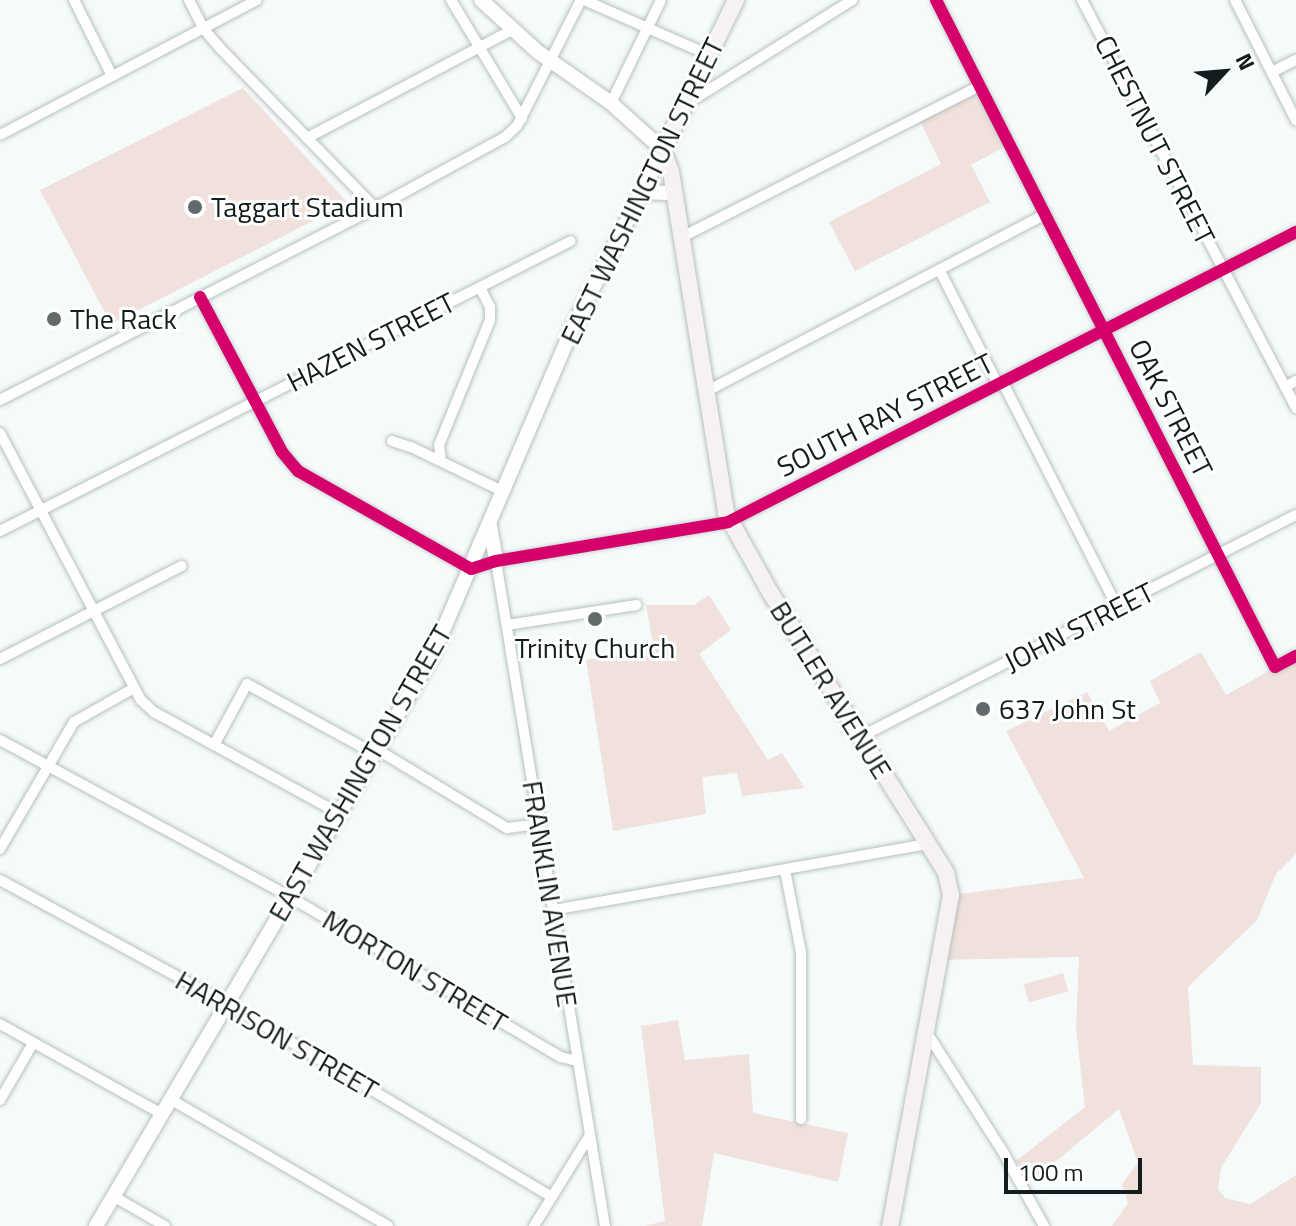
<!DOCTYPE html>
<html>
<head>
<meta charset="utf-8">
<style>
	body { margin:0 }
	#map { position:relative; width:1296px; height:1226px; overflow:hidden; background:#f5fbfb; font-family:"Titillium Web",sans-serif }
	div>[style] { position:absolute }
	.green>* { inset:0; background:#f0e1dc; transform-origin:0 0 }
	.roads { filter:drop-shadow(0 0 2px #b7c0bf) drop-shadow(0 0 2px #b7c0bf) }
	.street>* { height:10px; margin:-5px; padding:0 5px; transform-origin:5px; border-radius:5px; background:#fefefe }
	.secondary>* { height:14px; margin:-7px; padding:0 7px; transform-origin:7px; border-radius:7px; background:#fefefe }
	.primary>* { height:16px; margin:-8px; padding:0 8px; transform-origin:8px; border-radius:8px; background:#f6f2f2 }
	.cycleway>* { height:12px; margin:-6px; padding:0 6px; transform-origin:6px; border-radius:6px; background:#d6006c }
	.dots>* { width:22px; height:22px; translate:-50% -50%; box-sizing:border-box; border:4px solid #fff; border-radius:50% }
	span { translate:-50% -50%; white-space:nowrap; text-align:center; line-height:1.15; -webkit-text-stroke:6px #fff; paint-order:stroke }
	.street-label { font-size:28px; color:#131d1d }
	.poi-label { font-size:28px; color:#131d1d }
	.left { translate:0 -50%; text-align:left }
	.north { position:absolute; left:1184px; top:32px; width:80px; height:80px; -webkit-text-stroke:6px #fff; paint-order:stroke; rotate:64deg; font-size:22px; font-weight:700; line-height:32px; text-align:center; color:#131d1d }
	.north::after { content:''; display:block; margin:auto; width:28px; height:36px; background:#131d1d; clip-path:polygon(50% 0,100% 100%,50% 72%,0 100%) }
	.scale { position:absolute; left:1004px; top:1158px; width:138px; height:36px; box-sizing:border-box; border:4px solid #131d1d; border-top:0; padding-left:10px; font-size:24px; line-height:28px; white-space:nowrap; color:#131d1d; -webkit-text-stroke:6px #fff; paint-order:stroke }
</style>
</head>
<body>
<div id="map">
	<div class="green">
		<i style="clip-path:polygon(980px 86px,1009px 144px,971px 165px,990px 202px,855px 271px,829px 222px,941px 164px,918px 117px)"></i>
		<i style="clip-path:polygon(243px 88px,348px 203px,111px 324px,40px 190px)"></i>
		<i style="clip-path:polygon(709px 595px,731px 630px,699px 654px,768px 760px,782px 753px,805px 788px,742px 796px,737px 773px,702px 777px,706px 814px,613px 831px,586px 660px,654px 649px,646px 605px,694px 605px)"></i>
		<i style="clip-path:polygon(1201px 652px,1226px 695px,1296px 656px,1296px 854px,1276px 874px,1257px 920px,1188px 987px,1193px 1065px,1261px 1067px,1261px 1103px,1221px 1168px,1218px 1189px,1225px 1198px,1250px 1204px,1296px 1175px,1296px 1226px,1112px 1226px,1128px 1203px,1122px 1184px,1138px 1163px,1119px 1109px,1031px 1182px,1016px 1161px,1085px 1107px,1076px 1029px,1079px 957px,941px 960px,951px 895px,1084px 878px,1006px 731px,1087px 692px,1109px 731px,1160px 703px,1150px 681px)"></i>
		<i style="left:1063px;top:973px;width:19px;height:41px;rotate:74deg"></i>
		<i style="clip-path:polygon(678px 1020px,685px 1060px,749px 1054px,753px 1113px,848px 1133px,838px 1182px,714px 1153px,702px 1226px,644px 1226px,665px 1221px,641px 1026px)"></i>
	</div>
	<div class="roads">
		<div class="street">
			<i style="left:74px;top:0;width:85px;rotate:63.4deg"></i>
			<i style="left:189px;top:0;width:33px;rotate:63deg"></i>
			<i style="left:204px;top:29px;width:26px;rotate:50deg"></i>
			<i style="left:221px;top:49px;width:221px;rotate:45.9deg"></i>
			<i style="left:451px;top:0;width:138px;rotate:59deg"></i>
			<i style="left:584px;top:0;width:137px;rotate:23.7deg"></i>
			<i style="left:936px;top:0;width:748px;rotate:63.06deg"></i>
			<i style="left:1275px;top:667px;width:24px;rotate:-28deg"></i>
			<i style="left:1082px;top:0;width:461px;rotate:62.3deg"></i>
			<i style="left:1235px;top:0;width:135px;rotate:63.1deg"></i>
			<i style="left:1272px;top:72px;width:27px;rotate:-27deg"></i>
			<i style="left:611px;top:103px;width:114px;rotate:-64.1deg"></i>
			<i style="left:688px;top:103px;width:194px;rotate:-32.1deg"></i>
			<i style="left:0;top:135px;width:290px;rotate:-27.7deg"></i>
			<i style="left:307px;top:138px;width:232px;rotate:-27.8deg"></i>
			<i style="left:682px;top:237px;width:334px;rotate:-26.9deg"></i>
			<i style="left:940px;top:271px;width:128px;rotate:63deg"></i>
			<i style="left:200px;top:297px;width:175px;rotate:62.1deg"></i>
			<i style="left:282px;top:452px;width:25px;rotate:50deg"></i>
			<i style="left:298px;top:471px;width:199px;rotate:29.5deg"></i>
			<i style="left:471px;top:569px;width:26px;rotate:-18deg"></i>
			<i style="left:496px;top:561px;width:235px;rotate:-9.5deg"></i>
			<i style="left:728px;top:522px;width:638px;rotate:-27.05deg"></i>
			<i style="left:1003px;top:383px;width:251px;rotate:63deg"></i>
			<i style="left:1285px;top:387px;width:13px;rotate:-29deg"></i>
			<i style="left:707px;top:391px;width:382px;rotate:-27.6deg"></i>
			<i style="left:0;top:400px;width:421px;rotate:-27.1deg"></i>
			<i style="left:375px;top:208px;width:148px;rotate:-28.6deg"></i>
			<i style="left:505px;top:137px;width:16px;rotate:-43deg"></i>
			<i style="left:517px;top:126px;width:141px;rotate:-63.1deg"></i>
			<i style="left:0;top:433px;width:302px;rotate:62.2deg"></i>
			<i style="left:141px;top:700px;width:18px;rotate:43deg"></i>
			<i style="left:154px;top:712px;width:212px;rotate:28.7deg"></i>
			<i style="left:392px;top:441px;width:20px;rotate:18deg"></i>
			<i style="left:411px;top:447px;width:103px;rotate:25.8deg"></i>
			<i style="left:441px;top:461px;width:16px;rotate:-97deg"></i>
			<i style="left:439px;top:445px;width:135px;rotate:-67.8deg"></i>
			<i style="left:490px;top:320px;width:13px;rotate:-90deg"></i>
			<i style="left:490px;top:307px;width:22px;rotate:-117deg"></i>
			<i style="left:0;top:531px;width:640px;rotate:-26.93deg"></i>
			<i style="left:496px;top:561px;width:674px;rotate:80.69deg"></i>
			<i style="left:507px;top:625px;width:131px;rotate:-8.8deg"></i>
			<i style="left:0;top:659px;width:204px;rotate:-27.1deg"></i>
			<i style="left:860px;top:737px;width:489px;rotate:-27deg"></i>
			<i style="left:0;top:740px;width:330px;rotate:28.4deg"></i>
			<i style="left:290px;top:897px;width:315px;rotate:30.6deg"></i>
			<i style="left:561px;top:1057px;width:16px;rotate:14deg"></i>
			<i style="left:214px;top:745px;width:69px;rotate:-61.6deg"></i>
			<i style="left:247px;top:684px;width:146px;rotate:28.7deg"></i>
			<i style="left:378px;top:750px;width:151px;rotate:31.2deg"></i>
			<i style="left:507px;top:828px;width:32px;rotate:-7deg"></i>
			<i style="left:0;top:849px;width:147px;rotate:-59.8deg"></i>
			<i style="left:74px;top:722px;width:69px;rotate:-29.5deg"></i>
			<i style="left:785px;top:870px;width:84px;rotate:79deg"></i>
			<i style="left:801px;top:952px;width:167px;rotate:90deg"></i>
			<i style="left:0;top:880px;width:259px;rotate:28.6deg"></i>
			<i style="left:227px;top:1004px;width:377px;rotate:30.7deg"></i>
			<i style="left:553px;top:910px;width:381px;rotate:-10deg"></i>
			<i style="left:0;top:1024px;width:185px;rotate:29.1deg"></i>
			<i style="left:927px;top:1033px;width:141px;rotate:57.4deg"></i>
			<i style="left:1003px;top:1152px;width:85px;rotate:61deg"></i>
			<i style="left:170px;top:1099px;width:252px;rotate:30.2deg"></i>
			<i style="left:0;top:1100px;width:66px;rotate:-59.9deg"></i>
			<i style="left:113px;top:1196px;width:60px;rotate:30deg"></i>
			<i style="left:534px;top:1226px;width:107px;rotate:-58.4deg"></i>
		</div>
		<div class="secondary">
			<i style="left:641px;top:192px;width:33px;rotate:2deg"></i>
			<i style="left:490px;top:526px;width:36px;rotate:80deg"></i>
			<i style="left:96px;top:1226px;width:662px;rotate:-59.48deg"></i>
			<i style="left:432px;top:656px;width:362px;rotate:-66.8deg"></i>
			<i style="left:575px;top:323px;width:194px;rotate:-63deg"></i>
			<i style="left:663px;top:150px;width:70px;rotate:-137.9deg"></i>
			<i style="left:611px;top:103px;width:89px;rotate:-145.1deg"></i>
			<i style="left:538px;top:52px;width:77px;rotate:-137.6deg"></i>
		</div>
		<div class="primary">
			<i style="left:736px;top:0;width:167px;rotate:116deg"></i>
			<i style="left:663px;top:150px;width:23px;rotate:70deg"></i>
			<i style="left:671px;top:172px;width:345px;rotate:80.8deg"></i>
			<i style="left:726px;top:513px;width:90px;rotate:60.9deg"></i>
			<i style="left:770px;top:592px;width:332px;rotate:57.9deg"></i>
			<i style="left:946px;top:873px;width:23px;rotate:77deg"></i>
			<i style="left:951px;top:895px;width:337px;rotate:100.4deg"></i>
		</div>
	</div>
	<div class="cycleway">
		<i style="left:936px;top:0;width:748px;rotate:63.06deg"></i>
		<i style="left:1275px;top:667px;width:24px;rotate:-28deg"></i>
		<i style="left:200px;top:297px;width:175px;rotate:62.1deg"></i>
		<i style="left:282px;top:452px;width:25px;rotate:50deg"></i>
		<i style="left:298px;top:471px;width:199px;rotate:29.5deg"></i>
		<i style="left:471px;top:569px;width:26px;rotate:-18deg"></i>
		<i style="left:496px;top:561px;width:235px;rotate:-9.5deg"></i>
		<i style="left:728px;top:522px;width:638px;rotate:-27.05deg"></i>
	</div>
	<div class="dots">
		<i style="left:195px;top:207px;background:#626b6b"></i>
		<i style="left:54px;top:319px;background:#626b6b"></i>
		<i style="left:595px;top:619px;background:#626b6b"></i>
		<i style="left:983px;top:709px;background:#626b6b"></i>
	</div>
	<div class="street-label">
		<span style="left:1155px;top:140px;rotate:63deg">CHESTNUT STREET</span>
		<span style="left:642px;top:191px;rotate:-64deg">EAST WASHINGTON STREET</span>
		<span style="left:371px;top:342px;rotate:-27deg">HAZEN STREET</span>
		<span style="left:1171px;top:408px;rotate:63deg">OAK STREET</span>
		<span style="left:885px;top:415px;rotate:-27deg">SOUTH RAY STREET</span>
		<span style="left:1079px;top:627px;rotate:-27deg">JOHN STREET</span>
		<span style="left:831px;top:690px;rotate:58deg">BUTLER AVENUE</span>
		<span style="left:360px;top:773px;rotate:-60deg">EAST WASHINGTON STREET</span>
		<span style="left:550px;top:894px;rotate:81deg">FRANKLIN AVENUE</span>
		<span style="left:415px;top:971px;rotate:31deg">MORTON STREET</span>
		<span style="left:277px;top:1035px;rotate:30deg">HARRISON STREET</span>
	</div>
	<div class="poi-label">
		<span class="left" style="left:211px;top:207px">Taggart Stadium</span>
		<span class="left" style="left:70px;top:319px">The Rack</span>
		<span style="left:595px;top:648px">Trinity Church</span>
		<span class="left" style="left:999px;top:709px">637 John St</span>
	</div>
	<div class="north">N</div>
	<div class="scale">100 m</div>
</div>
</body>
</html>
